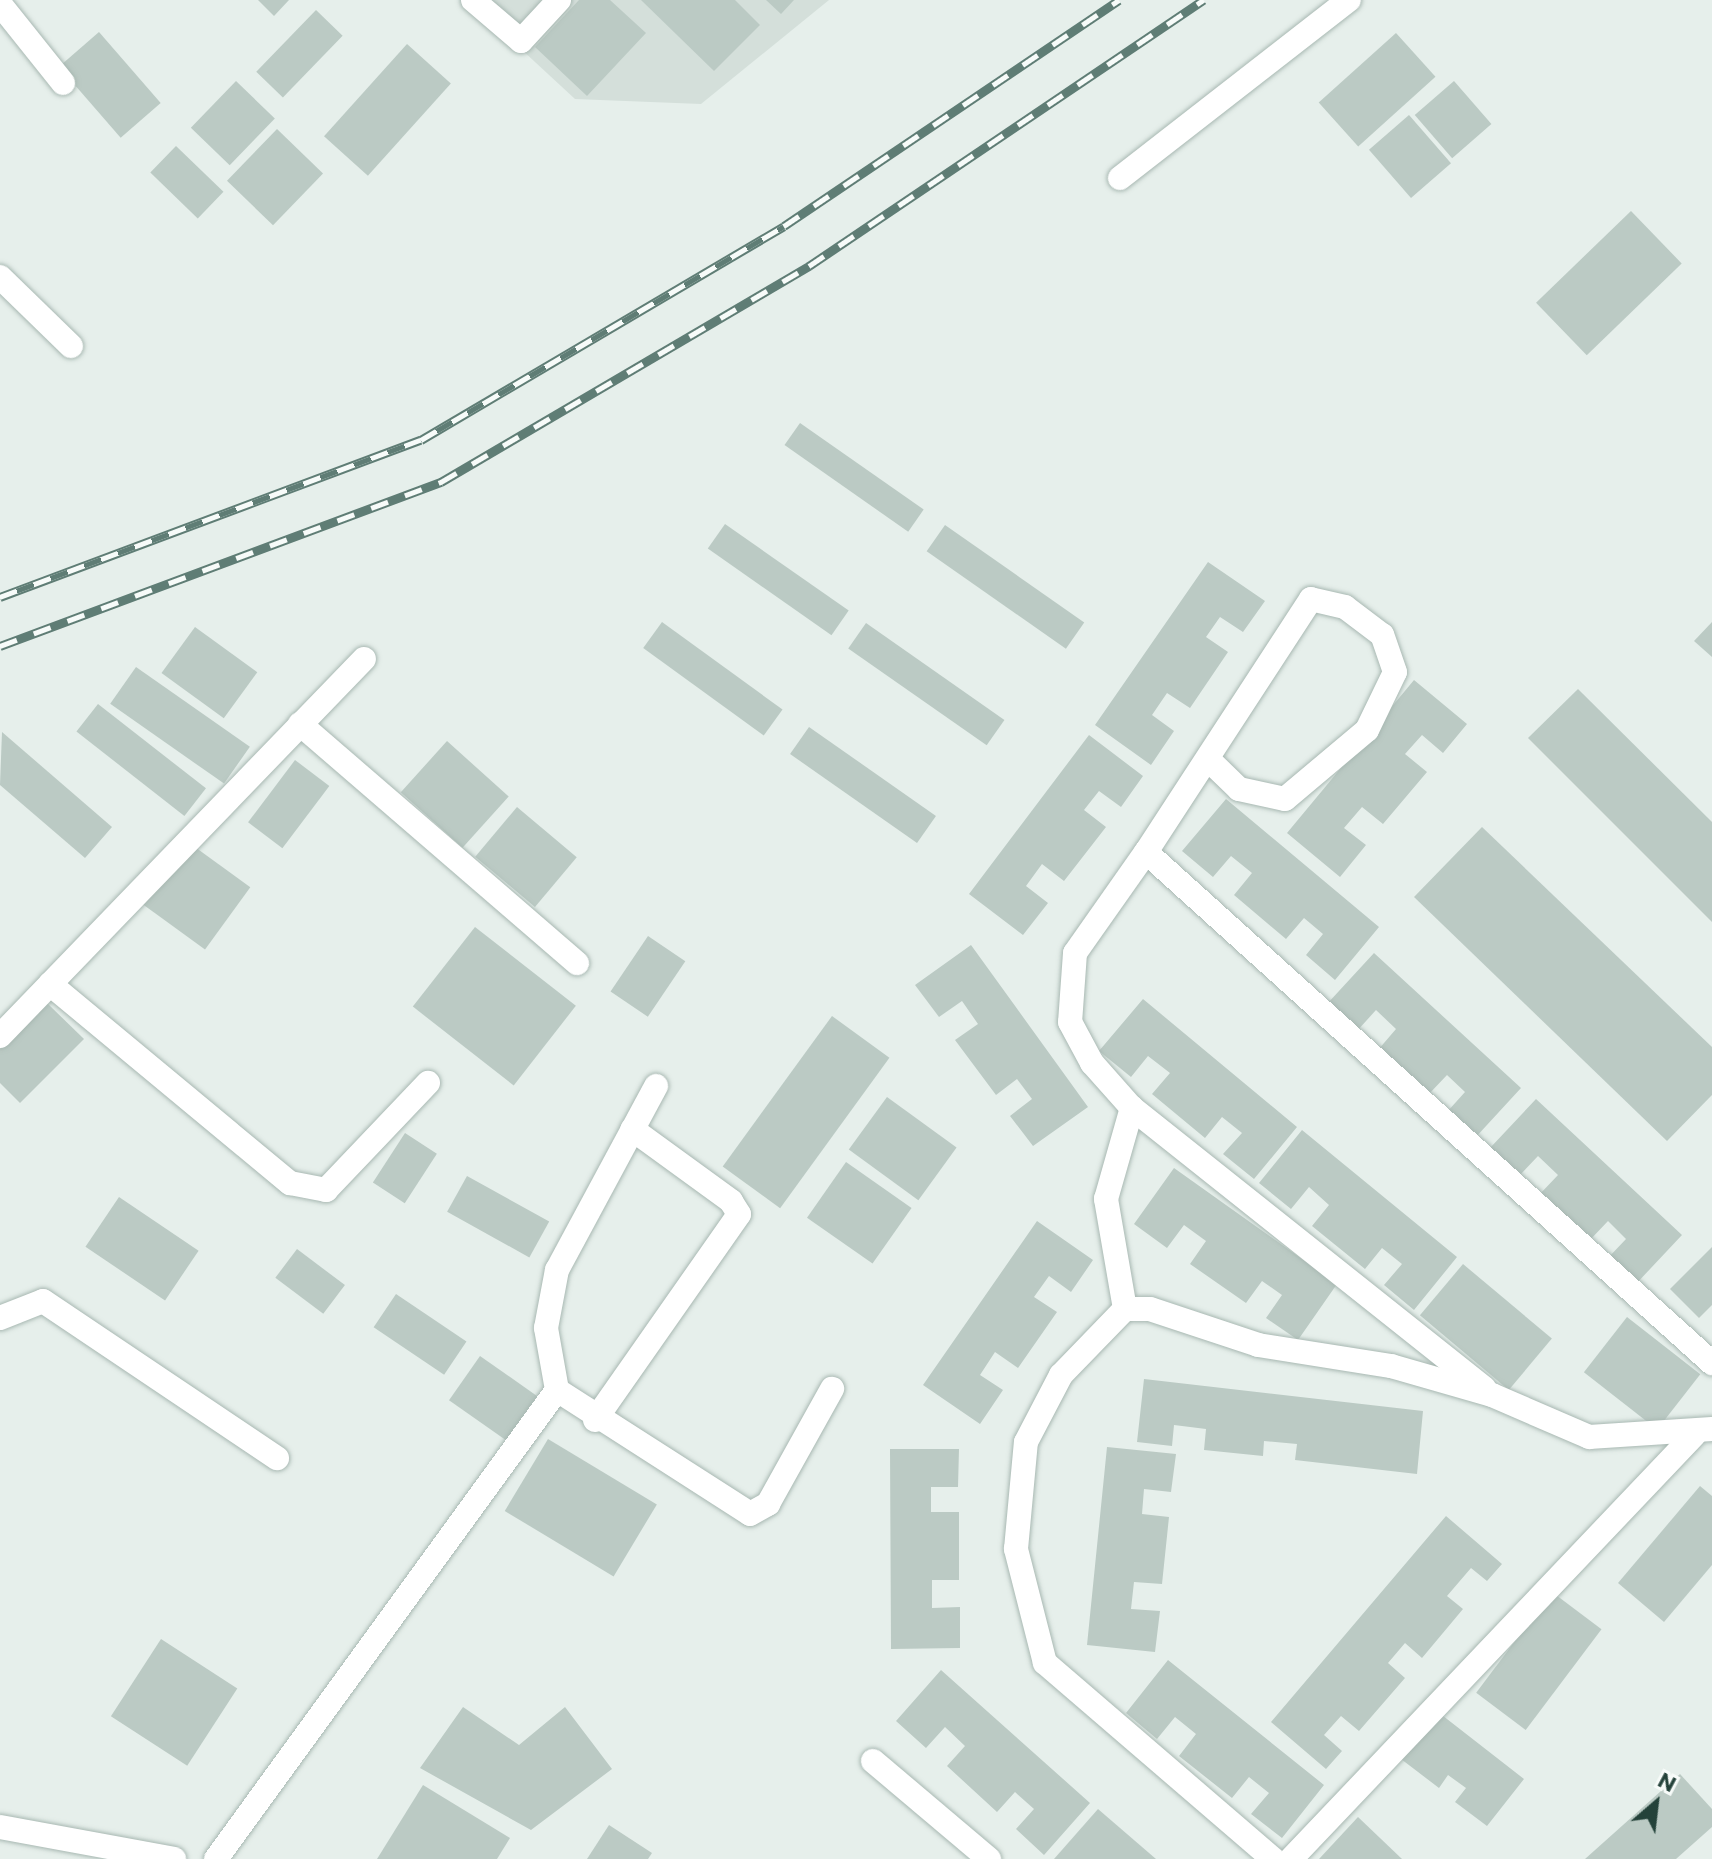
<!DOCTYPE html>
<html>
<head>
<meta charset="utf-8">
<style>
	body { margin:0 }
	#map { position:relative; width:1712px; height:1859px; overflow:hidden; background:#e6efeb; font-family:Commissioner,sans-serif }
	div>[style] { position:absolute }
	.built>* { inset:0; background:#d4dfda }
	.building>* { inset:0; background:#bbcac4; transform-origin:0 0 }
	.roads { filter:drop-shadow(0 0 2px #a8b8b2) drop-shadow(0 0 2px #a8b8b2) }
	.minor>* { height:24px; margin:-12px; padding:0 12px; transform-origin:12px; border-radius:12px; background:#fff }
	.rail>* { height:9px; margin-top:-4.5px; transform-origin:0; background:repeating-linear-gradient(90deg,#f7fbf9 0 18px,#5f7d75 0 36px); box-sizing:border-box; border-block:2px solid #5f7d75 }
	span { translate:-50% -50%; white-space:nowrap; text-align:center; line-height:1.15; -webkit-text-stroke:6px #f7fbf9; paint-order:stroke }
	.north { position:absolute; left:1616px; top:1763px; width:80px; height:80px; -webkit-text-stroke:6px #f7fbf9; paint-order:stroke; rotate:28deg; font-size:22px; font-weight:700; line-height:32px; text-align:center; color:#24423a }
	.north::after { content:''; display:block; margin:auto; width:28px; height:36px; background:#24423a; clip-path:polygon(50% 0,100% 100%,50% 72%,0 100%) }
</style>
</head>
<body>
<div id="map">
	<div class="built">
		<i style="clip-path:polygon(468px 0,829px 0,701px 104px,575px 99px)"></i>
	</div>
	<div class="building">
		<i style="clip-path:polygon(258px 0,289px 0,274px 16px)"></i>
		<i style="clip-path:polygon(579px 0,610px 0,646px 33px,587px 96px,535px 47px)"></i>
		<i style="clip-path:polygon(641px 0,735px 0,760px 25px,714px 71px)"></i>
		<i style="clip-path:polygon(766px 0,794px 0,781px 14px)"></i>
		<i style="left:316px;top:10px;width:37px;height:86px;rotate:44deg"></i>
		<i style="left:99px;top:32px;width:94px;height:53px;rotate:49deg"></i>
		<i style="left:1396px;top:33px;width:59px;height:104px;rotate:48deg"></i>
		<i style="left:407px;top:44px;width:59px;height:124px;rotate:42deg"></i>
		<i style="left:236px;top:81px;width:54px;height:65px;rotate:44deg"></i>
		<i style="left:1454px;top:81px;width:57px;height:52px;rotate:49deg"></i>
		<i style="left:1409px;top:115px;width:64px;height:53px;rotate:49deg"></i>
		<i style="left:277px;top:129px;width:64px;height:72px;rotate:44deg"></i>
		<i style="left:176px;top:146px;width:66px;height:37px;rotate:44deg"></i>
		<i style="left:1631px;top:211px;width:73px;height:132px;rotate:46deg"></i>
		<i style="left:800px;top:423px;width:151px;height:27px;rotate:35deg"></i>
		<i style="left:725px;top:524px;width:151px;height:30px;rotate:35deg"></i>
		<i style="left:945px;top:525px;width:170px;height:32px;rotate:35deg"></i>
		<i style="clip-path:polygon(1208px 562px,1265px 601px,1243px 632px,1220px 617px,1206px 637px,1228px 652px,1190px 708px,1167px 693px,1152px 715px,1174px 731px,1151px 765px,1095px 725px)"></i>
		<i style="left:662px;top:622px;width:149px;height:32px;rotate:36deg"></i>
		<i style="clip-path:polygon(1712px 622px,1712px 657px,1694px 641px)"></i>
		<i style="left:866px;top:623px;width:169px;height:31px;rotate:35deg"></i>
		<i style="left:195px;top:627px;width:77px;height:57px;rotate:36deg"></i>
		<i style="left:136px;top:667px;width:139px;height:45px;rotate:35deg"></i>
		<i style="clip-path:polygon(1414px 680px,1467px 724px,1443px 753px,1422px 735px,1405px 754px,1427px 772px,1383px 824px,1362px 807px,1344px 828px,1366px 845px,1340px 877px,1287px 833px)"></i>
		<i style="clip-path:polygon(1578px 689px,1712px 822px,1712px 922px,1528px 738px)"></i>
		<i style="left:98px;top:704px;width:137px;height:35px;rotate:38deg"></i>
		<i style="left:809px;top:727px;width:155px;height:33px;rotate:35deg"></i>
		<i style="clip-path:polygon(2px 732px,112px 827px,85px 858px,0 785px)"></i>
		<i style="clip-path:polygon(1089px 735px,1143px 776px,1121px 807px,1099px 791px,1084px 810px,1106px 827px,1064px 881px,1042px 864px,1026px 886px,1048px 903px,1023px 935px,969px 894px)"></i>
		<i style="left:447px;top:741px;width:83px;height:69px;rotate:42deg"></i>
		<i style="left:295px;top:760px;width:43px;height:78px;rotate:37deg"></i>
		<i style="clip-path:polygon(1226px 799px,1379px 927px,1335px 980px,1306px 955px,1323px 934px,1304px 918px,1286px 939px,1234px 895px,1252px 873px,1231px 856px,1213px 877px,1182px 851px)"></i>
		<i style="left:517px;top:807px;width:78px;height:65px;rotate:40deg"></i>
		<i style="clip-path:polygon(1482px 827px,1712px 1047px,1712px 1095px,1667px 1141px,1414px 897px)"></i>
		<i style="left:188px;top:842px;width:77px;height:77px;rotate:36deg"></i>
		<i style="left:475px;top:927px;width:128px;height:101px;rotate:38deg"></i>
		<i style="left:648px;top:936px;width:45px;height:67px;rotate:34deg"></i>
		<i style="clip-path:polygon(971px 945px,1088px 1107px,1033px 1146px,1010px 1116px,1032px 1099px,1017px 1079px,996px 1095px,955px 1040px,978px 1024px,962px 1001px,939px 1017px,915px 985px)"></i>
		<i style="clip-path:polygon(1374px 953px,1521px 1088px,1475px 1138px,1447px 1112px,1465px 1092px,1447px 1075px,1428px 1095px,1378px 1050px,1396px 1029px,1376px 1010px,1357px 1031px,1327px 1004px)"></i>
		<i style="clip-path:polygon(1143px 999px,1297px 1127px,1254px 1179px,1223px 1154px,1242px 1133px,1222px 1117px,1205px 1138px,1152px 1094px,1170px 1073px,1148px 1056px,1131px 1077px,1099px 1051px)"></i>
		<i style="clip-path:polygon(47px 1003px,84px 1039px,20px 1103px,0 1083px,0 1049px)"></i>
		<i style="left:832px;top:1016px;width:71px;height:186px;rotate:36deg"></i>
		<i style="left:887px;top:1097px;width:86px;height:65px;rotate:36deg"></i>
		<i style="clip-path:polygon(1536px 1099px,1682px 1235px,1635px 1285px,1607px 1259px,1626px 1239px,1608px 1221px,1589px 1241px,1539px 1195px,1558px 1175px,1538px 1156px,1519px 1176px,1490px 1148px)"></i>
		<i style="clip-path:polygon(1302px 1130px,1457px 1257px,1414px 1310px,1384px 1285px,1402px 1264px,1382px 1248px,1365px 1269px,1312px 1226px,1329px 1205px,1309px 1187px,1291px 1209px,1259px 1183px)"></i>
		<i style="left:405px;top:1133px;width:38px;height:59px;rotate:33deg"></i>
		<i style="left:846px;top:1162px;width:80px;height:68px;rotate:35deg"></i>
		<i style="clip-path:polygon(1174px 1168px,1337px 1284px,1298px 1340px,1266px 1318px,1282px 1295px,1262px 1281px,1246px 1303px,1190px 1264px,1206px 1241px,1184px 1225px,1167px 1248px,1134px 1224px)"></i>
		<i style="left:467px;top:1176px;width:94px;height:41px;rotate:29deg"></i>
		<i style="left:119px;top:1197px;width:96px;height:60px;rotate:34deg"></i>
		<i style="clip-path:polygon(1037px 1221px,1093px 1260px,1071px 1292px,1049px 1276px,1034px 1297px,1057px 1312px,1018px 1368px,995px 1352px,980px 1375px,1003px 1390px,980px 1424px,923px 1385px)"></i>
		<i style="clip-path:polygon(1712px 1247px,1712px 1305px,1699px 1318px,1670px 1289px)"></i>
		<i style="left:297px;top:1249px;width:60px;height:36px;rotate:37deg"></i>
		<i style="left:1463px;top:1264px;width:116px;height:67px;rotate:40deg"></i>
		<i style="left:396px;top:1294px;width:85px;height:40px;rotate:34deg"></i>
		<i style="left:1627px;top:1317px;width:93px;height:70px;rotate:38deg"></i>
		<i style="left:480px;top:1356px;width:70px;height:54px;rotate:35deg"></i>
		<i style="clip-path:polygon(1144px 1379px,1423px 1411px,1417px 1474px,1295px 1460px,1297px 1444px,1264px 1441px,1263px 1456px,1204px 1450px,1206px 1429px,1174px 1425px,1172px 1446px,1137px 1442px)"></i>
		<i style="left:548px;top:1439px;width:127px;height:84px;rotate:31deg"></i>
		<i style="clip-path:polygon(1107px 1447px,1176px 1454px,1171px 1492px,1144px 1489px,1142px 1514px,1169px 1517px,1162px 1584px,1134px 1582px,1131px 1609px,1160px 1611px,1155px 1652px,1087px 1645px)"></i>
		<i style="clip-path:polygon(890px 1449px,959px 1449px,958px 1487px,931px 1487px,931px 1512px,959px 1512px,959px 1580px,932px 1580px,932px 1608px,960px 1607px,960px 1648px,891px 1649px)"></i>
		<i style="clip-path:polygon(1700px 1486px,1712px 1496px,1712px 1565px,1664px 1622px,1618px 1583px)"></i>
		<i style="clip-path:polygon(1446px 1516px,1502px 1564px,1487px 1581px,1471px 1568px,1447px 1596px,1463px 1609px,1422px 1658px,1405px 1643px,1388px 1663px,1405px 1678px,1359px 1731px,1341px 1716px,1324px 1735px,1342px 1751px,1326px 1769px,1271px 1722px)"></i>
		<i style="left:1552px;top:1592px;width:62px;height:126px;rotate:37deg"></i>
		<i style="left:161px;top:1639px;width:91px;height:92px;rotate:33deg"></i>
		<i style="clip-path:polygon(1168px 1660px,1324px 1785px,1282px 1838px,1251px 1814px,1269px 1793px,1249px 1777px,1232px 1798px,1179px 1756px,1196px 1734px,1175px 1717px,1157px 1739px,1126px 1713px)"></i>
		<i style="clip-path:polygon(941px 1670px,1090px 1803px,1044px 1855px,1016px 1829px,1034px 1809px,1015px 1792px,997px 1812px,947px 1766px,965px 1746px,945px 1727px,926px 1748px,896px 1721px)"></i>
		<i style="clip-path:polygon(463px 1707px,519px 1745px,565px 1707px,612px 1769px,531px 1830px,420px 1768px)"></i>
		<i style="clip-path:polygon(1438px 1712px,1524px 1779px,1487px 1826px,1455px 1802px,1466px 1788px,1448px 1775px,1439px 1788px,1401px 1759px)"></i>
		<i style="clip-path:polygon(1680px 1774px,1712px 1809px,1712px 1827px,1676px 1859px,1585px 1859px)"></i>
		<i style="clip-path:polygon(423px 1785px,510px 1838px,497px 1859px,377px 1859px)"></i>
		<i style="clip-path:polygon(1098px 1809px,1156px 1859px,1054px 1859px)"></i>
		<i style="clip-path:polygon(1358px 1817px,1402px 1859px,1319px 1859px)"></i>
		<i style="clip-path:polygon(609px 1825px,652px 1853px,648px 1859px,587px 1859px)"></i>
	</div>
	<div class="roads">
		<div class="minor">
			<i style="left:473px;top:0;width:63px;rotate:40.5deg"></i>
			<i style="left:521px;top:41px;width:56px;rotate:-47.2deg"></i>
			<i style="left:0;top:4px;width:101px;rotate:51.4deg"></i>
			<i style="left:1120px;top:178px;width:290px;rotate:-37.9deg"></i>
			<i style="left:0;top:277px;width:99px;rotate:44.2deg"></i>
			<i style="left:300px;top:724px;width:366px;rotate:40.8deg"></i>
			<i style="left:1210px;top:761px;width:40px;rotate:44deg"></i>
			<i style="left:1239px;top:789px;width:47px;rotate:12.3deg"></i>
			<i style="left:1285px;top:799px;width:107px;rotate:-40.1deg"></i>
			<i style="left:1367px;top:730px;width:64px;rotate:-64.2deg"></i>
			<i style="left:1395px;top:672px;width:39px;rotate:-109deg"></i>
			<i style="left:1382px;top:635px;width:46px;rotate:-142.9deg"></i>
			<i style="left:1345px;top:607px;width:35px;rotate:-167deg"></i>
			<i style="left:1311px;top:599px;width:302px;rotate:123.1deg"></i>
			<i style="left:1146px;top:852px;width:763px;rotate:42.08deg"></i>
			<i style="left:1146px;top:852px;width:123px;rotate:125.1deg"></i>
			<i style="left:1075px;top:953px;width:69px;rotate:94.1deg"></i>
			<i style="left:1070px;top:1022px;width:47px;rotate:61.8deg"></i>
			<i style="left:1092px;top:1063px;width:60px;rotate:48.4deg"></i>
			<i style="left:1132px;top:1108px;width:450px;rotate:38.5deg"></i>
			<i style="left:50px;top:984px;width:312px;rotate:39.7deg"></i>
			<i style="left:290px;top:1183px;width:37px;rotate:11deg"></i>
			<i style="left:326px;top:1190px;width:148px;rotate:-46.4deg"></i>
			<i style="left:0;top:1036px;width:524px;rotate:-46.01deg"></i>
			<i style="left:1125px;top:1309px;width:112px;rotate:-99.8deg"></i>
			<i style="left:1106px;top:1199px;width:95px;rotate:-74.1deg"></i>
			<i style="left:0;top:1318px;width:46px;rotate:-21.6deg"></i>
			<i style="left:43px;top:1301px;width:282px;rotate:33.9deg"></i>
			<i style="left:557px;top:1390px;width:229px;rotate:32.7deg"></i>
			<i style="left:750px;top:1514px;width:21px;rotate:-29deg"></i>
			<i style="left:768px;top:1504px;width:132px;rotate:-60.9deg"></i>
			<i style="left:595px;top:1420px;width:251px;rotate:-55deg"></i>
			<i style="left:739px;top:1214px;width:15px;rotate:-122deg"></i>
			<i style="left:731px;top:1201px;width:122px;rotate:-144deg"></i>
			<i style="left:873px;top:1761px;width:152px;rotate:40.2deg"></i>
			<i style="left:0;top:1827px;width:177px;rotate:10.4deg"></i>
			<i style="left:216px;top:1859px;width:580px;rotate:-53.98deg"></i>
			<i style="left:557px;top:1390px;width:63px;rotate:-100.1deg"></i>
			<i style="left:546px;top:1328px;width:59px;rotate:-79.3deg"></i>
			<i style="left:557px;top:1270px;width:209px;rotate:-61.7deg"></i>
			<i style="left:1273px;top:1859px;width:301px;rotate:-139.3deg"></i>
			<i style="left:1045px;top:1663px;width:118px;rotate:-104.3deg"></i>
			<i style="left:1016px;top:1549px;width:107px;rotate:-84.7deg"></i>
			<i style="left:1026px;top:1442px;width:76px;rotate:-62.4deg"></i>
			<i style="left:1061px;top:1375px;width:92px;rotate:-45.9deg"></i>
			<i style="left:1125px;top:1309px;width:25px"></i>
			<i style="left:1150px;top:1309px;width:114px;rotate:18.4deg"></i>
			<i style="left:1258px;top:1345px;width:135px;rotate:9deg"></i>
			<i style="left:1391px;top:1366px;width:105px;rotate:16deg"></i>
			<i style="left:1492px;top:1395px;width:106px;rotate:23.4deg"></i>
			<i style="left:1589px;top:1437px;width:123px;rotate:-3.7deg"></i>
			<i style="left:1291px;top:1859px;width:585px;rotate:-46.45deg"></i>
		</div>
	</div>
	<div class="rail">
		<i style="left:0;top:597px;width:449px;rotate:-20.5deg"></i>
		<i style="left:421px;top:440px;width:421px;rotate:-30.5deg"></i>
		<i style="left:784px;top:226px;width:404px;rotate:-34deg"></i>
		<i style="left:0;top:646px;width:471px;rotate:-20.4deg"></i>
		<i style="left:441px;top:482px;width:427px;rotate:-30.4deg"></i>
		<i style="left:809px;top:266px;width:476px;rotate:-34deg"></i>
	</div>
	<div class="north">N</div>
</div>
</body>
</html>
